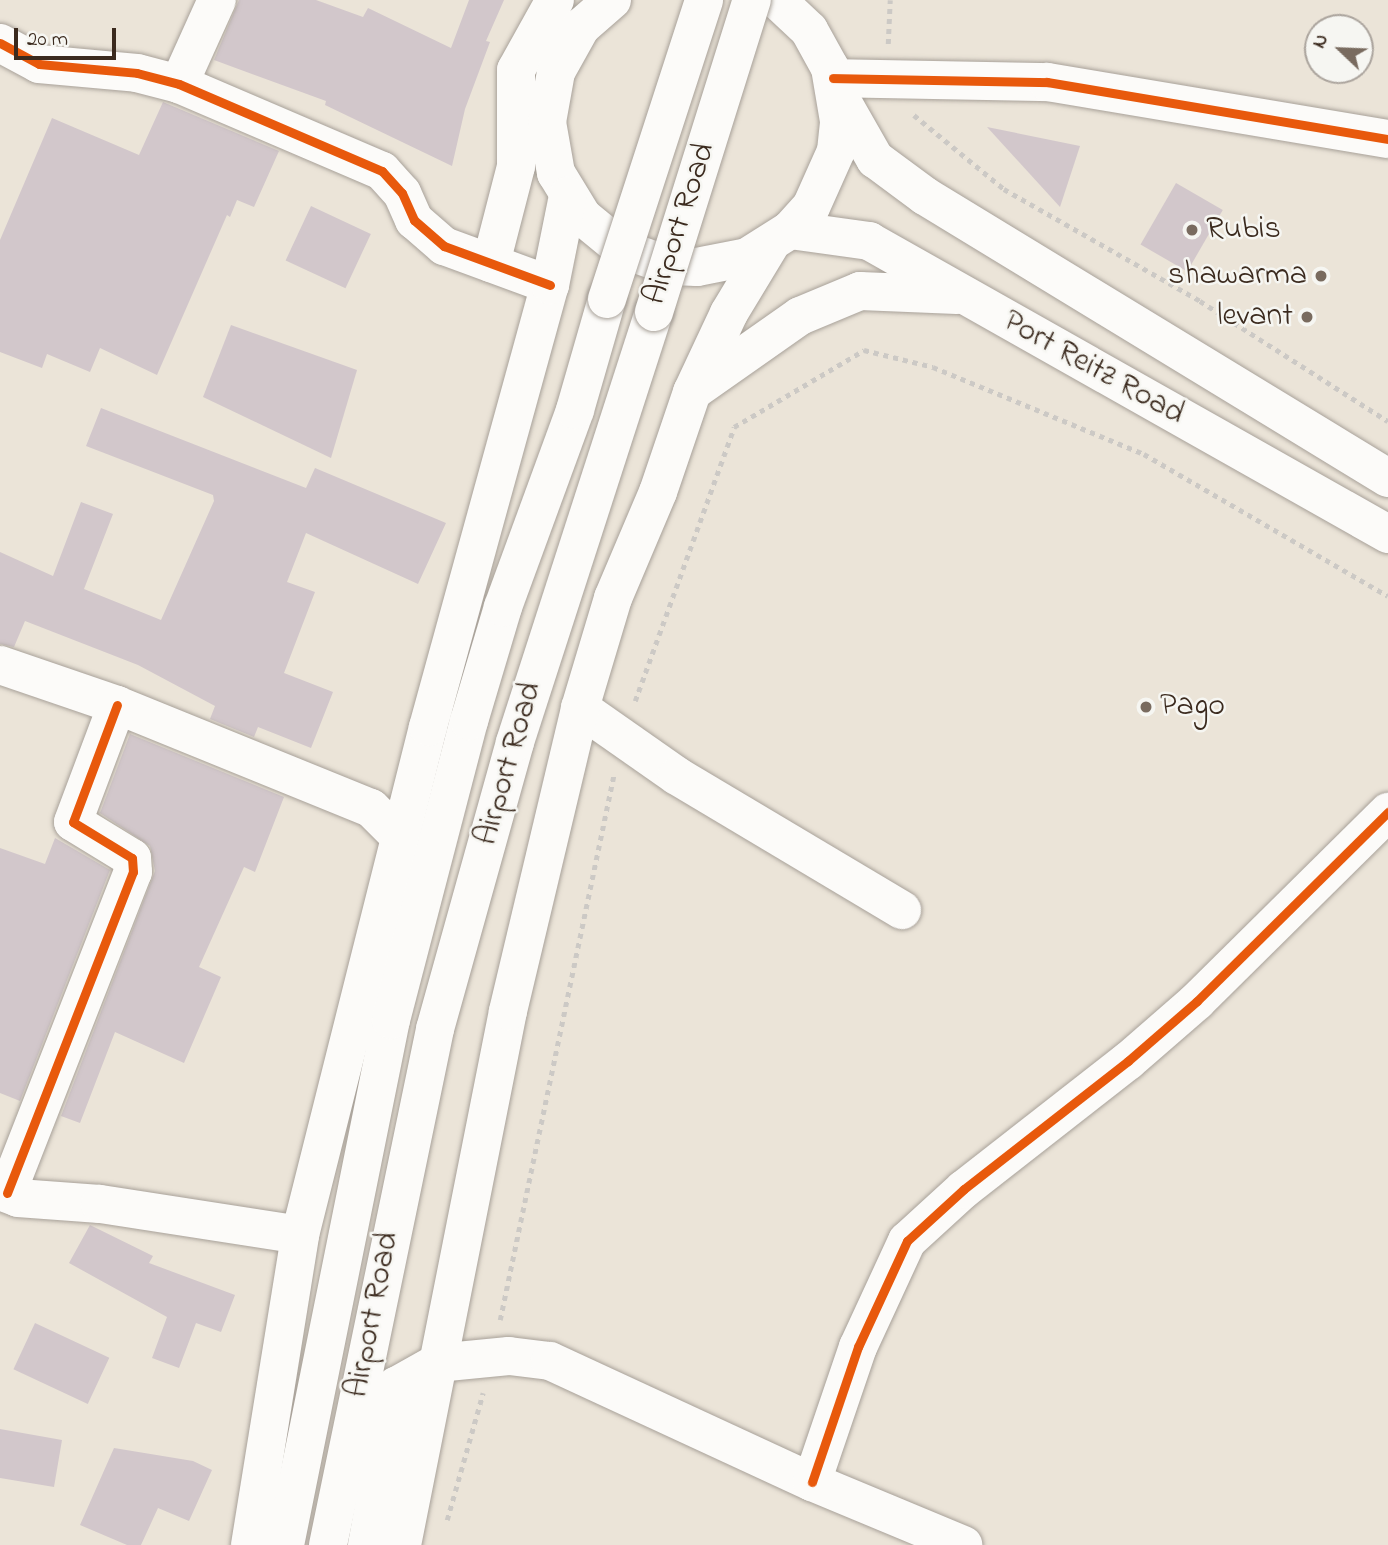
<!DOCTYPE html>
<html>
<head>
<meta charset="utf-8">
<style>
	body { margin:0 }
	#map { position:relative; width:1388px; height:1545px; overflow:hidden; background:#ebe4d8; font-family:"Indie Flower",sans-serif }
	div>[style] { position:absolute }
	.building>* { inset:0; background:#d2c7cb; transform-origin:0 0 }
	.path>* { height:4.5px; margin-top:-2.25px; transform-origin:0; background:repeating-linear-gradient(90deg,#ccc9c5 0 5px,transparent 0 10px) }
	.roads { filter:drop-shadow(0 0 2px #a8a199) drop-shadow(0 0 2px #a8a199) }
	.minor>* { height:38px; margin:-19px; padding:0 19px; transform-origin:19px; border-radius:19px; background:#fcfbf9 }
	.major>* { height:38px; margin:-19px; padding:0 19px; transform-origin:19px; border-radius:19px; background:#fcfbf9 }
	.bridges { filter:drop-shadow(0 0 2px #a8a199) drop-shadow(0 0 2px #a8a199) }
	.major-bridge>* { height:38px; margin:-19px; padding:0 19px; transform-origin:19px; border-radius:19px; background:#fcfbf9 }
	.cycleway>* { height:9px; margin:-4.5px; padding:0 4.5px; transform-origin:4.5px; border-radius:4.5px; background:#e8590c }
	.dots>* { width:19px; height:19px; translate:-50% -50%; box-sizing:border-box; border:4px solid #f6f6f2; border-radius:50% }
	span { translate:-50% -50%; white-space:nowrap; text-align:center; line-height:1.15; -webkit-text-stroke:5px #f6f6f2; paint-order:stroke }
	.street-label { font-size:32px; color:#3b2a1e }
	.poi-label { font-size:32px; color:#3b2a1e }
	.left { translate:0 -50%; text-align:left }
	.right { translate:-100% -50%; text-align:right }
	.north { position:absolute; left:1304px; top:14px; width:70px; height:70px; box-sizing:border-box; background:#f6f6f2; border:2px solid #aba49d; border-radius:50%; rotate:293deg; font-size:19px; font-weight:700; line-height:28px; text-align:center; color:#3b2a1e }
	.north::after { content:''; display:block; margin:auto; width:24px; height:32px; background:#796b5f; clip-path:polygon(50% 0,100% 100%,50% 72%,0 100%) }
	.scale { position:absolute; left:14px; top:28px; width:102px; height:32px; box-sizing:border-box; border:4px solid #3b2a1e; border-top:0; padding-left:9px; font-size:21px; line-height:24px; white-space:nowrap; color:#3b2a1e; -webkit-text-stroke:5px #f6f6f2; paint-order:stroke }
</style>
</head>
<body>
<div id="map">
	<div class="building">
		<i style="clip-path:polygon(239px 0,316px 0,363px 17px,368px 8px,451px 48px,469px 0,504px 0,486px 41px,490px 42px,465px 109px,452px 166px,325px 105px,326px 101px,214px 60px)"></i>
		<i style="clip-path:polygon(163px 102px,279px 151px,254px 207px,237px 200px,230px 217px,227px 215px,157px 375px,100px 348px,90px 372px,47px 354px,42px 368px,0 352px,0 240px,52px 118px,139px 155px)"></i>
		<i style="clip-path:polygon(987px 127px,1080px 146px,1060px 207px)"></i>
		<i style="left:1176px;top:183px;width:54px;height:71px;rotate:30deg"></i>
		<i style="left:311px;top:206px;width:66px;height:60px;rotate:25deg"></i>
		<i style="clip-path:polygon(231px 325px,357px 370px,331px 458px,203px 397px)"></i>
		<i style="clip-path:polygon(101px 408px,306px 488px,315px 468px,446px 523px,418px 584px,306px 533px,287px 582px,315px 592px,284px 673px,333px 692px,311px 748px,258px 727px,254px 737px,210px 719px,215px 706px,138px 665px,25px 621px,14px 647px,0 644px,0 552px,53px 576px,81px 502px,113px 514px,84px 589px,161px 620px,214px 501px,213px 495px,86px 446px)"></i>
		<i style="clip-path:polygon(130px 734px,284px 797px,255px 872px,244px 867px,199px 967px,221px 977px,184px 1063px,115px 1032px,80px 1123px,61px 1116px,155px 871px,150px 846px,100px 813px)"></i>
		<i style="clip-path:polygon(55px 838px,110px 870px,20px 1101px,0 1093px,0 848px,45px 864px)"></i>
		<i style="clip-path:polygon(90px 1225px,153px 1256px,149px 1263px,235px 1295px,221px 1332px,196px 1323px,179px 1368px,152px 1358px,167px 1317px,69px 1263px)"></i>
		<i style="left:35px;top:1323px;width:82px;height:51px;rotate:25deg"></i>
		<i style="clip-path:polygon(0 1429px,62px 1440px,54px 1487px,0 1478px)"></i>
		<i style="clip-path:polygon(114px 1448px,193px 1461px,212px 1470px,189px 1521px,158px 1508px,141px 1545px,127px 1545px,80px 1525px)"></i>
	</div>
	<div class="path">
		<i style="left:888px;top:44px;width:44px;rotate:-87.4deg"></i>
		<i style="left:914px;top:115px;width:117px;rotate:39.4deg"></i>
		<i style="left:1004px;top:189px;width:226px;rotate:29.7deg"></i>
		<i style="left:1200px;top:301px;width:223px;rotate:32.6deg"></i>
		<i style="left:635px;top:701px;width:291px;rotate:-70.1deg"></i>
		<i style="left:734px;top:427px;width:151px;rotate:-30.6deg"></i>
		<i style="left:864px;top:350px;width:71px;rotate:13.8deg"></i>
		<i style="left:933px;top:367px;width:228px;rotate:22.4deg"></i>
		<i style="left:1144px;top:454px;width:282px;rotate:30.2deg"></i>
		<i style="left:500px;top:1320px;width:558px;rotate:-78.21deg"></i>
		<i style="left:447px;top:1520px;width:132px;rotate:-74.2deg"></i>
	</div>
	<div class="roads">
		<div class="minor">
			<i style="left:0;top:43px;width:44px;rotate:28.3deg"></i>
			<i style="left:39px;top:64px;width:98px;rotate:5.2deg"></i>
			<i style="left:137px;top:73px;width:43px;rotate:14.7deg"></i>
			<i style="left:179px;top:84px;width:221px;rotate:23.2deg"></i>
			<i style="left:382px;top:171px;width:30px;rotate:48deg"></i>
			<i style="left:402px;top:193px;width:30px;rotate:66deg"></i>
			<i style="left:414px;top:220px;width:40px;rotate:41deg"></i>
			<i style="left:444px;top:246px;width:113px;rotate:20.2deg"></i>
			<i style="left:833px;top:78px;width:214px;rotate:1.1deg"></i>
			<i style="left:1047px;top:82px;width:346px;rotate:9.5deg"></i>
			<i style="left:179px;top:84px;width:92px;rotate:-65.7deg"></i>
			<i style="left:491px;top:263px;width:100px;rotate:-75.5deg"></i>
			<i style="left:516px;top:166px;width:96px;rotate:-90deg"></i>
			<i style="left:516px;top:70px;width:80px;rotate:-60.9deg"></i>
			<i style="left:0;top:665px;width:124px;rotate:18.9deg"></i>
			<i style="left:117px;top:705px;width:274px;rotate:22.1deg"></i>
			<i style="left:371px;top:808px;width:41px;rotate:45deg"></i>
			<i style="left:580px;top:708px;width:118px;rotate:35deg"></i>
			<i style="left:677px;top:776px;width:262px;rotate:30.8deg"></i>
			<i style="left:7px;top:1193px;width:345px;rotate:-68.6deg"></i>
			<i style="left:133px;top:872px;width:14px;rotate:-94deg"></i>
			<i style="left:132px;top:858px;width:69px;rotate:-148.6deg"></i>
			<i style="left:73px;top:822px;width:125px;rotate:-69.4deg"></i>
			<i style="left:437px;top:1363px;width:72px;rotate:-5.6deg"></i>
			<i style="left:509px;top:1356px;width:41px;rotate:7deg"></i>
			<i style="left:550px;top:1361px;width:289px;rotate:24.8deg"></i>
			<i style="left:812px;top:1482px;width:164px;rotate:22.6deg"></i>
			<i style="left:812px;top:1482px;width:143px;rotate:-71.2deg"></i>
			<i style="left:858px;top:1347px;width:117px;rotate:-65.2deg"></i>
			<i style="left:907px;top:1241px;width:77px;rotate:-42.4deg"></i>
			<i style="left:964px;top:1189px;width:208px;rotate:-38deg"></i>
			<i style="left:1128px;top:1061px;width:91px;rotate:-41deg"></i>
			<i style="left:1197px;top:1001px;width:269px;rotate:-44.7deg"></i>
		</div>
		<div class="major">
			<i style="left:612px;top:0;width:41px;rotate:138.9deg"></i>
			<i style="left:581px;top:27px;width:51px;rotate:119.1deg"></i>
			<i style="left:556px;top:72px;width:51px;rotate:100.2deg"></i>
			<i style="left:547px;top:122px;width:52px;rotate:80deg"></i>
			<i style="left:556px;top:173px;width:52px;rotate:58.5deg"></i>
			<i style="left:583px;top:217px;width:50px;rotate:39.4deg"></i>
			<i style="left:622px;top:249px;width:51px;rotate:19.5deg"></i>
			<i style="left:670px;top:266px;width:27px;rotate:2deg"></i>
			<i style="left:697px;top:267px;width:51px;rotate:-11.3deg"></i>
			<i style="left:747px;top:257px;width:51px;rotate:-32.1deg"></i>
			<i style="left:790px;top:230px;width:31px;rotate:-48deg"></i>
			<i style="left:811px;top:207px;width:61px;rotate:-65.9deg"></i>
			<i style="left:836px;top:151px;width:30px;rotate:-84deg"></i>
			<i style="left:839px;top:121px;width:54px;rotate:-99.6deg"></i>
			<i style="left:830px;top:68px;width:43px;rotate:-118.9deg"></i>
			<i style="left:809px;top:30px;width:44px;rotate:-136.8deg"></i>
			<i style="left:839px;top:96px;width:73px;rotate:60.3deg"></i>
			<i style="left:875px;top:159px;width:62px;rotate:36.5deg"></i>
			<i style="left:925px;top:196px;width:542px;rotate:31.34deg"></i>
			<i style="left:790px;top:230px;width:80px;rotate:7.9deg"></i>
			<i style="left:869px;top:241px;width:596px;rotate:29.45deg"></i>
			<i style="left:696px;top:389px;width:127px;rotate:-35.1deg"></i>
			<i style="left:800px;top:316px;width:65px;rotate:-22.6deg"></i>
			<i style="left:860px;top:291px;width:97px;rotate:2.4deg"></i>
			<i style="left:0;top:1191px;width:19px;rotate:21deg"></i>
			<i style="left:18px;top:1198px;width:82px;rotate:4.2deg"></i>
			<i style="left:100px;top:1204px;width:202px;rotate:8.8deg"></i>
			<i style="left:250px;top:1545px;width:314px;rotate:-80.8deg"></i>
			<i style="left:300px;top:1235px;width:524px;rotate:-75.86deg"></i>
			<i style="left:428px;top:727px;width:459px;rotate:-74.6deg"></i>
			<i style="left:550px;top:285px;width:91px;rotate:-78.6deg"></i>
			<i style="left:285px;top:1545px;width:536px;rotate:-78.59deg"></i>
			<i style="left:391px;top:1020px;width:309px;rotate:-75.4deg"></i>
			<i style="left:469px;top:721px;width:119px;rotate:-73.4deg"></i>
			<i style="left:503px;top:607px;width:210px;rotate:-69.9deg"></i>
			<i style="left:575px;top:410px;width:116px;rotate:-73.9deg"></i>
			<i style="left:328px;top:1545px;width:527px;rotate:-78.28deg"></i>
			<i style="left:435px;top:1029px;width:298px;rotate:-74.4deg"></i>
			<i style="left:515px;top:742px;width:452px;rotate:-72.1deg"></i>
			<i style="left:367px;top:1545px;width:162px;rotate:-79.7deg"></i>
			<i style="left:396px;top:1386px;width:47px;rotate:-29.3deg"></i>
			<i style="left:402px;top:1545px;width:544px;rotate:-78.77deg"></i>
			<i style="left:508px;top:1011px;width:311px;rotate:-76.6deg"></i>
			<i style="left:580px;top:708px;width:115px;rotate:-73.3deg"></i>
			<i style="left:613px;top:598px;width:115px;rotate:-67deg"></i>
			<i style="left:658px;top:492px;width:106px;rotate:-71.2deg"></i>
			<i style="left:692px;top:392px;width:87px;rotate:-64.9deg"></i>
			<i style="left:729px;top:313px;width:79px;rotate:-58.9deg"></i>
		</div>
	</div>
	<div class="bridges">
		<div class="major-bridge">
			<i style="left:607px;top:299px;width:314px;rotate:-72deg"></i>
			<i style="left:654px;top:312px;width:327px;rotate:-72.6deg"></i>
		</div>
	</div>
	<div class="cycleway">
		<i style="left:0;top:43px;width:44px;rotate:28.3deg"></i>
		<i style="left:39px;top:64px;width:98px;rotate:5.2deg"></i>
		<i style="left:137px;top:73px;width:43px;rotate:14.7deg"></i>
		<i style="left:179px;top:84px;width:221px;rotate:23.2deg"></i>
		<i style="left:382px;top:171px;width:30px;rotate:48deg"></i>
		<i style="left:402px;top:193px;width:30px;rotate:66deg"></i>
		<i style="left:414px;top:220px;width:40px;rotate:41deg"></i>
		<i style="left:444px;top:246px;width:113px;rotate:20.2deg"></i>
		<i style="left:833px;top:78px;width:214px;rotate:1.1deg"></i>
		<i style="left:1047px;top:82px;width:346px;rotate:9.5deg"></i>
		<i style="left:7px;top:1193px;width:345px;rotate:-68.6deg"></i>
		<i style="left:133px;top:872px;width:14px;rotate:-94deg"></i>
		<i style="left:132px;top:858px;width:69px;rotate:-148.6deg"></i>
		<i style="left:73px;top:822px;width:125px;rotate:-69.4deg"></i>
		<i style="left:812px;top:1482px;width:143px;rotate:-71.2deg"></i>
		<i style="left:858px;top:1347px;width:117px;rotate:-65.2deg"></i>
		<i style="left:907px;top:1241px;width:77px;rotate:-42.4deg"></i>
		<i style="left:964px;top:1189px;width:208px;rotate:-38deg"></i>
		<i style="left:1128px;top:1061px;width:91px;rotate:-41deg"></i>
		<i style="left:1197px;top:1001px;width:269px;rotate:-44.7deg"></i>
	</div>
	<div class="dots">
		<i style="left:1192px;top:230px;background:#796b5f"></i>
		<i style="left:1321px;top:276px;background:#796b5f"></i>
		<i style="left:1307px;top:317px;background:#796b5f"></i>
		<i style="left:1146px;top:707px;background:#796b5f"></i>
	</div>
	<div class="street-label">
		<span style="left:681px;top:224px;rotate:-72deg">Airport Road</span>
		<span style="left:1093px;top:369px;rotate:29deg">Port Reitz Road</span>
		<span style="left:510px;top:764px;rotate:-74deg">Airport Road</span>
		<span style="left:374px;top:1315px;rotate:-79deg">Airport Road</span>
	</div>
	<div class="poi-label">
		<span class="left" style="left:1206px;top:230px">Rubis</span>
		<span class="right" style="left:1307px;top:276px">shawarma</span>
		<span class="right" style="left:1293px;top:317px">levant</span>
		<span class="left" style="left:1160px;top:707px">Pago</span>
	</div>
	<div class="north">N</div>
	<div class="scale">20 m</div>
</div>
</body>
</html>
